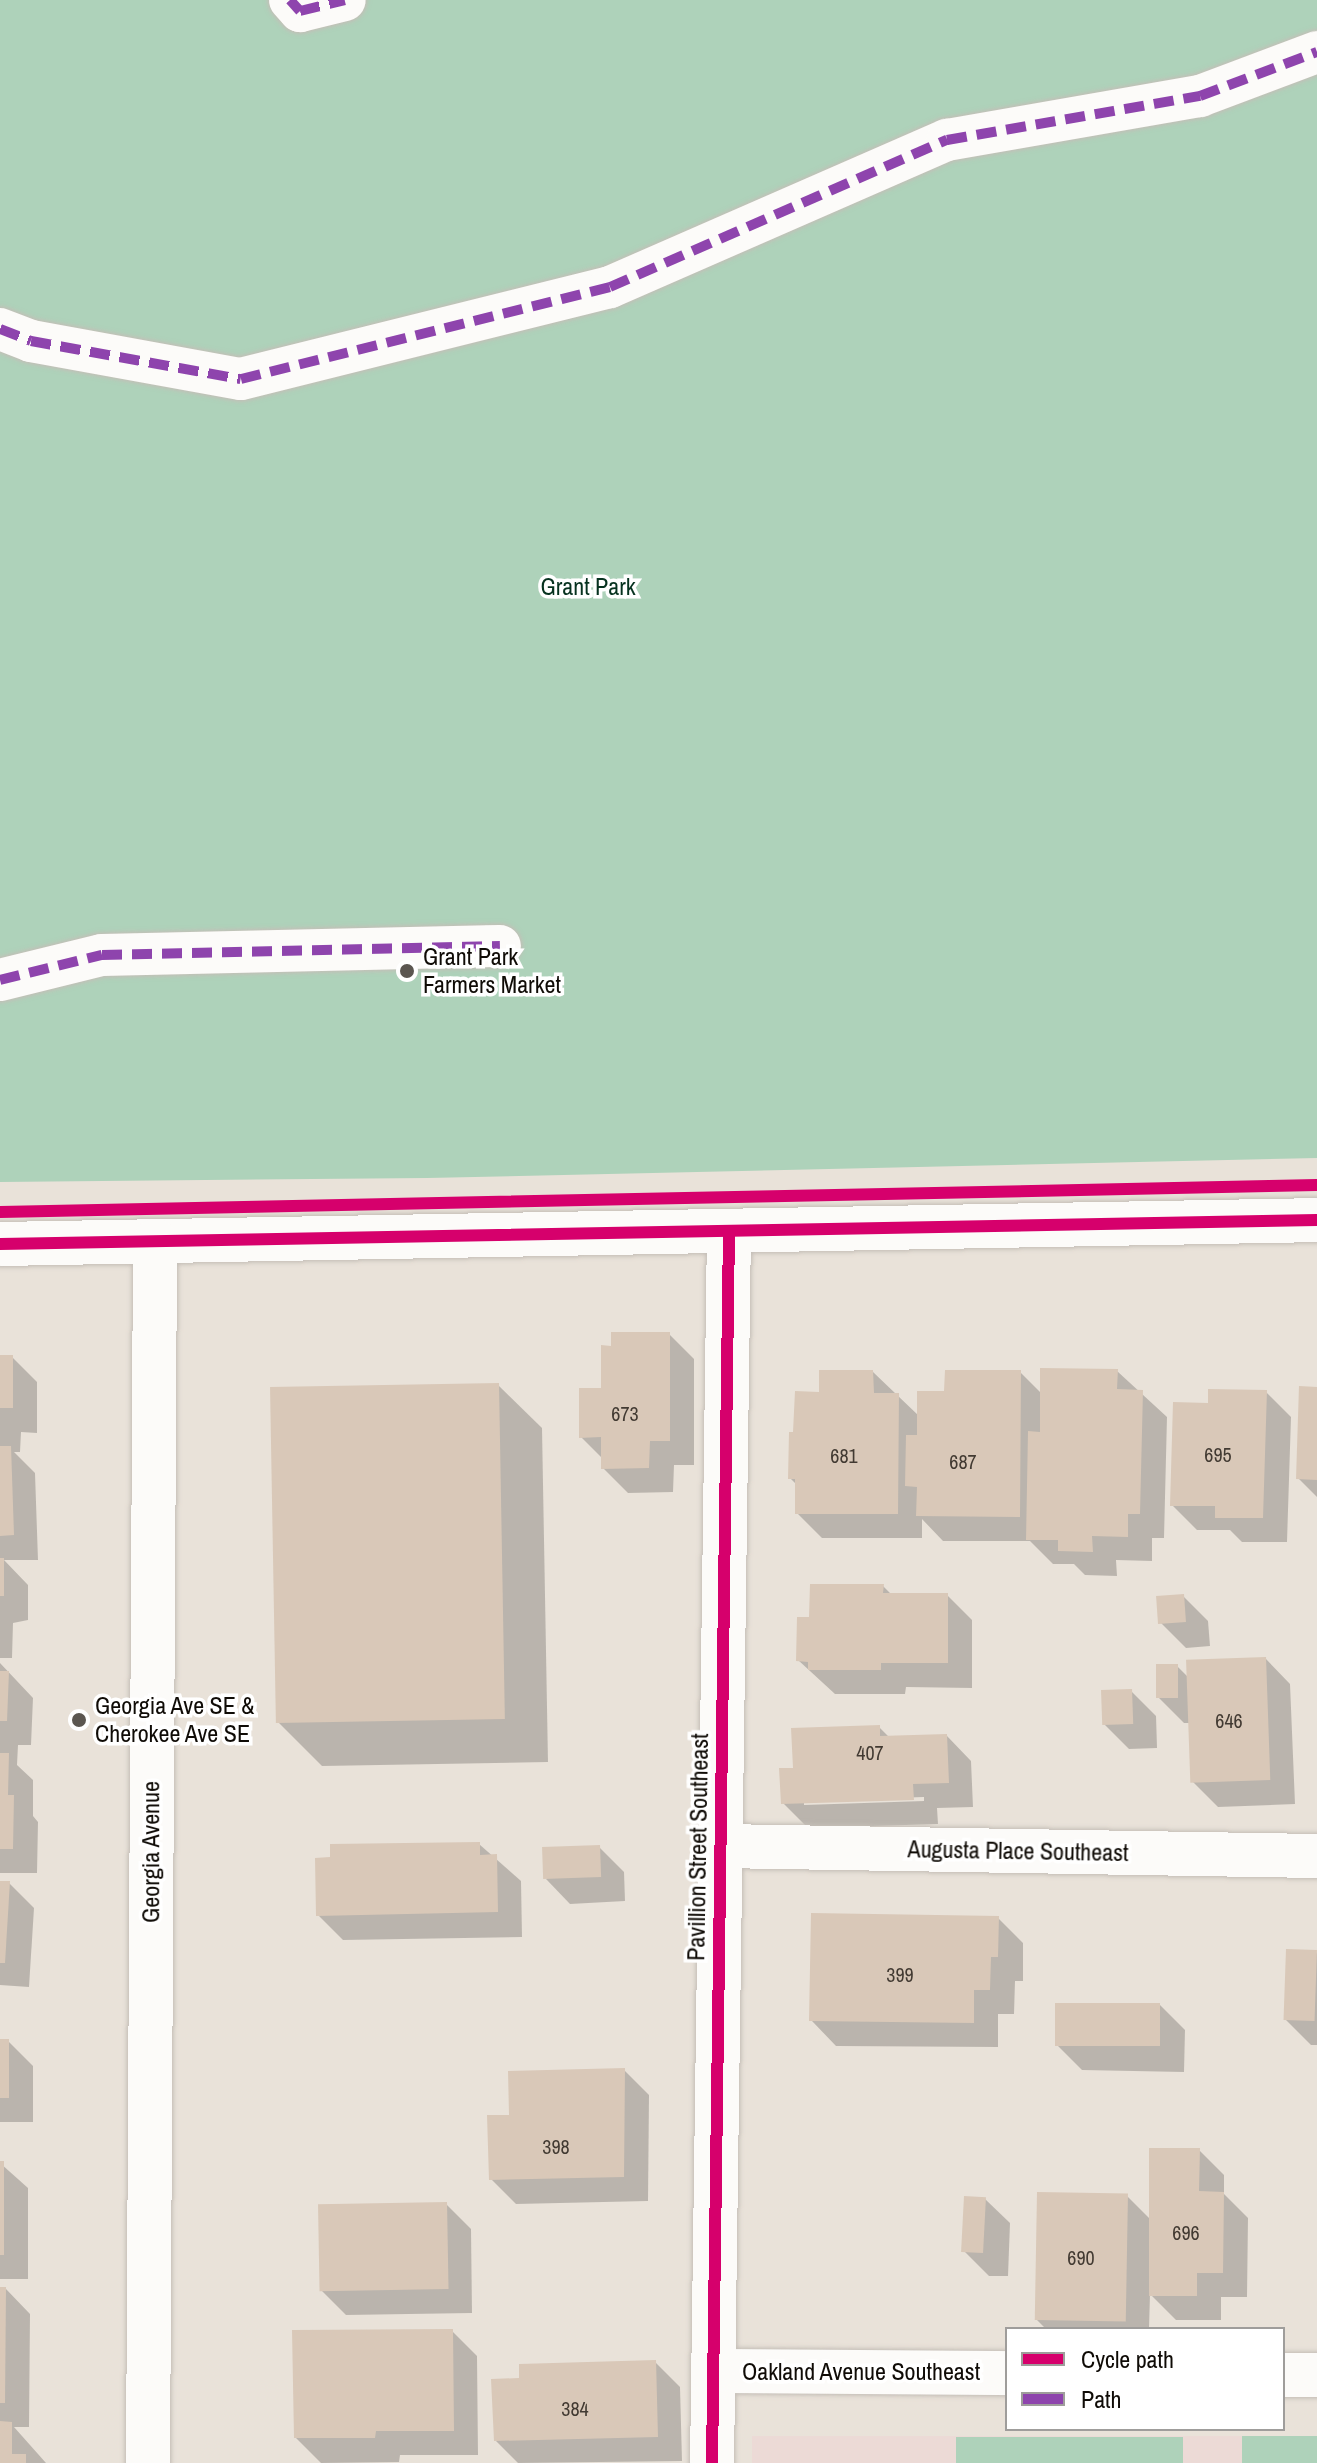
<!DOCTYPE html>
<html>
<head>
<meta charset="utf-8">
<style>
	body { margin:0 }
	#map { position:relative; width:1317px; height:2463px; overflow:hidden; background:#e9e2d9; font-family:"Archivo Narrow",sans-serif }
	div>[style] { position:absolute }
	.education>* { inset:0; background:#ecdad6; transform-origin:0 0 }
	.green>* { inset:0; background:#aed2ba; transform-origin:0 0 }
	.shadow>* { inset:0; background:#0003 }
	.building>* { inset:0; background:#d9c8b8; transform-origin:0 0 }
	.roads { filter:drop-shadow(0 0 2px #c4beb7) drop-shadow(0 0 2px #c4beb7) }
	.pedestrian>* { height:42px; margin:-21px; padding:0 21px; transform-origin:21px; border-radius:21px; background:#fcfbf9 }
	.minor>* { height:44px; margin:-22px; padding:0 22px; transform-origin:22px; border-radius:22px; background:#fcfbf9 }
	.tertiary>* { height:44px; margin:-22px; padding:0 22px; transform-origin:22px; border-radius:22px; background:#fcfbf9 }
	.secondary>* { height:44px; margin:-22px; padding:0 22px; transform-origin:22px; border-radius:22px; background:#fcfbf9 }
	.quiet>* { height:10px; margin-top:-5px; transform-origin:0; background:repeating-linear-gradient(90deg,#8e44ad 0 20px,transparent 0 30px) }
	.cycleway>* { height:12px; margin:-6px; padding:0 6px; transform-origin:6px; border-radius:6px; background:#d6006c }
	.dots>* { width:22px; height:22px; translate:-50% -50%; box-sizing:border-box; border:4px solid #fff; border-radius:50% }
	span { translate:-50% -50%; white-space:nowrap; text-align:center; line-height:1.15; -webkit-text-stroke:7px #fff; paint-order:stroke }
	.number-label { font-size:20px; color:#423a32 }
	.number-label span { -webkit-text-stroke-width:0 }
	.park-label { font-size:24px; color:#06321f }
	.poi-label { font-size:24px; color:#0f0b06 }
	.left { translate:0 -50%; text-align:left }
	.street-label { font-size:24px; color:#0f0b06 }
	.legend { position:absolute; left:1005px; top:2327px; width:280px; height:104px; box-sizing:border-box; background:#fff; border:2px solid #9f9d9b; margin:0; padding:10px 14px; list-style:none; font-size:24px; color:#0f0b06 }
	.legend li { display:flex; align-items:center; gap:16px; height:40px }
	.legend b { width:40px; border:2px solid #9f9d9b }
</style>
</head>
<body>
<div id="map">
	<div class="education">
		<i style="left:1317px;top:2436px;width:27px;height:565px;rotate:90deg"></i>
	</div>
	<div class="green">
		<i style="clip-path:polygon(0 0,1317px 0,1317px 1158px,427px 1178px,0 1182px)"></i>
		<i style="left:1242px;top:2436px;width:75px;height:27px"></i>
		<i style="left:956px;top:2437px;width:227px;height:26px"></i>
	</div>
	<div class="shadow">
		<i style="clip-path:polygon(669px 1334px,694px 1359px,694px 1465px,674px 1465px,673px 1492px,628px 1493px,603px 1468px,603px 1459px,581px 1437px,603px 1390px,614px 1348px)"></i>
		<i style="clip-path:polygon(0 1357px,12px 1357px,37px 1382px,37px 1433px,21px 1432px,20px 1452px,14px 1452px,35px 1473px,38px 1560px,4px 1560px,28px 1585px,28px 1620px,13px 1623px,12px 1658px,0 1658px)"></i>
		<i style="clip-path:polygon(1117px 1371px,1167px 1417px,1164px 1538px,1152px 1538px,1152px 1561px,1116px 1560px,1117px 1576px,1085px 1575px,1074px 1564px,1053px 1564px,1030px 1541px,943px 1541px,922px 1519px,922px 1538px,822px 1538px,797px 1513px,797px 1485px,790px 1478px,795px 1433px,821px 1394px,873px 1372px,919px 1416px,946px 1393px,1020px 1372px,1042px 1394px)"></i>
		<i style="clip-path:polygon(498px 1385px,542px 1428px,548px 1762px,322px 1766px,278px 1722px)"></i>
		<i style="clip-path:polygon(1317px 1389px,1317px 1497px,1298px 1478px)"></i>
		<i style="clip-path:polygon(1266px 1392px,1291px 1417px,1287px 1542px,1242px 1542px,1230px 1530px,1197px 1530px,1172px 1505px,1210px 1405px)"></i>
		<i style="clip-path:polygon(883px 1586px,892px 1595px,947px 1595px,972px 1620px,972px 1688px,906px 1687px,905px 1694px,835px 1694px,798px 1660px,811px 1620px)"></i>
		<i style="clip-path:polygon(1183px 1596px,1208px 1621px,1210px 1646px,1186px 1648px,1161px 1623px)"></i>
		<i style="clip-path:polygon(1266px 1659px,1290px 1684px,1295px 1804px,1218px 1807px,1193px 1782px,1191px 1723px,1184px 1723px,1159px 1698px,1177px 1666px,1189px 1678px)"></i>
		<i style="clip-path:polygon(0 1663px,33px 1698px,31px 1745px,18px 1745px,17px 1765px,33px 1780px,33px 1816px,38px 1822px,37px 1873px,0 1873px)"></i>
		<i style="clip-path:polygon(1131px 1691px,1156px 1716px,1157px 1748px,1129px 1749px,1104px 1724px)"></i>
		<i style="clip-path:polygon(evenodd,879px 1727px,890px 1738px,947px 1736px,971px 1761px,973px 1807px,937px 1808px,938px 1824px,808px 1828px,783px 1803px,795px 1770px,879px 1727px,924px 1797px,924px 1801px,804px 1805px,804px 1801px,924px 1797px)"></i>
		<i style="clip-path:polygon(479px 1844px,521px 1881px,522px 1937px,343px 1940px,318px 1915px)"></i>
		<i style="clip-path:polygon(599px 1847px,624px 1872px,625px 1901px,570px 1904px,546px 1879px)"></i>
		<i style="clip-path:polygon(0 1883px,9px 1883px,34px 1908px,29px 1987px,0 1985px)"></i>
		<i style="clip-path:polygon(998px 1918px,1023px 1943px,1023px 1981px,1015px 1981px,1014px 2014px,998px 2014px,998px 2047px,836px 2046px,812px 2021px)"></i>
		<i style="clip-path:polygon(1317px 1952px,1317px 2045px,1311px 2045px,1286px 2020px)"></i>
		<i style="clip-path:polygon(1160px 2005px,1185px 2030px,1184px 2072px,1082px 2070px,1057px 2045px)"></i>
		<i style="clip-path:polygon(0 2041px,8px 2041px,33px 2066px,33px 2122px,0 2122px)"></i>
		<i style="clip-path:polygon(624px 2070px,649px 2095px,648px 2201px,516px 2204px,491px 2179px,511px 2117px)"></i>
		<i style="clip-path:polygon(1199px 2150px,1224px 2175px,1224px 2194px,1248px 2218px,1247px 2297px,1221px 2297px,1221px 2320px,1176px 2320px,1150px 2294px,1149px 2329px,1046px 2329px,1036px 2319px,1127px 2196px,1151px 2220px)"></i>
		<i style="clip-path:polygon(0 2163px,28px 2188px,28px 2279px,0 2279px)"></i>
		<i style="clip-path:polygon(985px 2199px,1010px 2223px,1008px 2276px,989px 2276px,964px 2251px)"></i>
		<i style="clip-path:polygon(446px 2204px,471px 2229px,472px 2313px,346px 2315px,321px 2290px)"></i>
		<i style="clip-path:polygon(0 2289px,6px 2289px,30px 2314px,29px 2427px,14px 2427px,46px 2463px,0 2463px)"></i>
		<i style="clip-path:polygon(452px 2331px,477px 2356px,478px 2455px,400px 2455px,399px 2462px,321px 2463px,296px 2438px)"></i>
		<i style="clip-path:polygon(655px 2362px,680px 2387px,682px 2461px,518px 2463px,496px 2441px,522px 2380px)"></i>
	</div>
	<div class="building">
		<i style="clip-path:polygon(611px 1332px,670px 1332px,670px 1441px,650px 1441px,649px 1468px,601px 1469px,601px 1437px,579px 1438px,579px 1388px,601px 1388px,601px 1345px,611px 1346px)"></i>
		<i style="left:0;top:1355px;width:13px;height:53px"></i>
		<i style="clip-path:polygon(1040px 1368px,1118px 1369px,1117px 1389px,1143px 1390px,1140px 1514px,1128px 1514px,1128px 1537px,1092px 1536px,1093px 1552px,1058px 1551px,1058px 1540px,1026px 1540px,1028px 1431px,1040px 1432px)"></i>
		<i style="clip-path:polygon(819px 1370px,873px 1370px,874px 1393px,899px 1393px,898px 1514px,795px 1514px,795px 1479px,788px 1479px,789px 1432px,793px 1432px,795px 1391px,819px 1392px)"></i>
		<i style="clip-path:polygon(945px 1370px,1021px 1370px,1020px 1517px,916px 1516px,917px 1487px,905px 1486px,906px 1435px,917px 1435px,917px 1391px,944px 1391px)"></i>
		<i style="left:499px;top:1383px;width:336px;height:229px;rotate:89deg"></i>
		<i style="clip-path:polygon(1299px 1386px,1317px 1387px,1317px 1480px,1296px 1479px)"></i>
		<i style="clip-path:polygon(1208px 1389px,1267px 1390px,1263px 1518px,1215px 1518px,1215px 1506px,1170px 1506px,1173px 1402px,1208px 1403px)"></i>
		<i style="clip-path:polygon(0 1446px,11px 1446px,14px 1535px,0 1536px)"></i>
		<i style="left:0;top:1558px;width:4px;height:38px"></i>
		<i style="clip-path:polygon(810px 1584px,884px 1584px,883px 1593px,948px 1593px,948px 1663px,881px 1663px,881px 1670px,808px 1670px,808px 1662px,796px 1661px,797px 1617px,809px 1617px)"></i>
		<i style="left:1184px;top:1594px;width:28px;height:28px;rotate:86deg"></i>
		<i style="left:1266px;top:1657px;width:123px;height:80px;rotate:88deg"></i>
		<i style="left:1178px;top:1664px;width:34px;height:22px;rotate:90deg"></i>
		<i style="clip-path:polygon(0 1671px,9px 1671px,7px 1721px,0 1721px)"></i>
		<i style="left:1132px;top:1689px;width:35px;height:31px;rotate:88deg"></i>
		<i style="clip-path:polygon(880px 1725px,880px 1736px,947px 1734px,949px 1783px,913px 1784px,914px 1800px,781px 1804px,779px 1768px,793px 1768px,791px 1728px)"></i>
		<i style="clip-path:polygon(0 1753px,9px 1753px,8px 1795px,14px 1795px,13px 1849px,0 1849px)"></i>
		<i style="clip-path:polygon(480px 1842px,480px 1855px,497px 1854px,498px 1912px,316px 1916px,315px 1858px,330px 1857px,330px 1844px)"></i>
		<i style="left:600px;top:1845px;width:32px;height:58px;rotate:88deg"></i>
		<i style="clip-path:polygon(0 1881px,10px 1881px,5px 1963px,0 1963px)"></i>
		<i style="clip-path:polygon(811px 1913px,999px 1916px,998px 1957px,991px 1957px,990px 1990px,974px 1990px,974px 2023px,809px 2021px)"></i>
		<i style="left:1286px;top:1949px;width:31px;height:71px;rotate:2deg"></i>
		<i style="left:1055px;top:2003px;width:105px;height:43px"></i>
		<i style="left:0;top:2039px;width:9px;height:59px"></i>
		<i style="clip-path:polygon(625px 2068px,624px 2177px,489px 2180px,487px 2115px,509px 2115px,508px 2071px)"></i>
		<i style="clip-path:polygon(1149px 2148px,1200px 2148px,1199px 2191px,1224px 2192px,1223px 2273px,1197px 2273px,1197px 2296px,1149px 2296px)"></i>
		<i style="left:0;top:2161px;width:4px;height:94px"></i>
		<i style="left:1037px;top:2192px;width:91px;height:128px;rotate:1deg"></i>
		<i style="left:964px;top:2196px;width:22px;height:56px;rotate:3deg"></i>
		<i style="left:447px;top:2202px;width:87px;height:129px;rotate:89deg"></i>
		<i style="clip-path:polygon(0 2287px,6px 2287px,5px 2403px,0 2403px)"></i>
		<i style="clip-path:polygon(453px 2329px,454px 2431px,376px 2431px,375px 2438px,294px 2438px,292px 2330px)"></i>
		<i style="clip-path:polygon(656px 2360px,658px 2437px,494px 2441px,491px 2379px,519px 2378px,519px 2364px)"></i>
		<i style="clip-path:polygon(0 2421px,12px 2422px,12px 2454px,26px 2454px,26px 2463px,0 2463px)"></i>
	</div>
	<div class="roads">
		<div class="pedestrian">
			<i style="left:290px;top:0;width:15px;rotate:48deg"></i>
			<i style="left:300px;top:11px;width:46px;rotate:-13.7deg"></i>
			<i style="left:0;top:329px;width:33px;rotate:21deg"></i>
			<i style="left:31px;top:341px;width:213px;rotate:10.3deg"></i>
			<i style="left:241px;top:379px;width:380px;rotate:-14deg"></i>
			<i style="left:610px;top:287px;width:368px;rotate:-23.6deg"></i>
			<i style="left:947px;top:140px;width:257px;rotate:-9.9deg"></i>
			<i style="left:1200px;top:96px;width:125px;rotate:-20.6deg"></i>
			<i style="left:0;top:980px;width:105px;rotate:-13.8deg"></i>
			<i style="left:102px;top:955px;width:398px;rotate:-1.3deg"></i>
		</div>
		<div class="minor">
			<i style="left:720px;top:1846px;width:597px;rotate:0.96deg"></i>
			<i style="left:714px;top:2371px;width:293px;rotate:0.4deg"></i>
			<i style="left:1283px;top:2375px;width:34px"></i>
			<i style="left:712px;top:2463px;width:1232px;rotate:-89.21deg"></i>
		</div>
		<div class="tertiary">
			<i style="left:0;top:1244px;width:1317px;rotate:-1.04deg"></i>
		</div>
		<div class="secondary">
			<i style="left:148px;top:2463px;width:1222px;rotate:-89.67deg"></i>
		</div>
	</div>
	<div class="quiet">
		<i style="left:290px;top:0;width:15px;rotate:48deg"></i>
		<i style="left:300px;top:11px;width:46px;rotate:-13.7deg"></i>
		<i style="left:0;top:329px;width:33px;rotate:21deg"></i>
		<i style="left:31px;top:341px;width:213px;rotate:10.3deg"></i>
		<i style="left:241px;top:379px;width:380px;rotate:-14deg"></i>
		<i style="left:610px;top:287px;width:368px;rotate:-23.6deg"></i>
		<i style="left:947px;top:140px;width:257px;rotate:-9.9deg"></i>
		<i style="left:1200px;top:96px;width:125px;rotate:-20.6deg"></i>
		<i style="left:0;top:980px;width:105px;rotate:-13.8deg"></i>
		<i style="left:102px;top:955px;width:398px;rotate:-1.3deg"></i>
	</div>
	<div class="cycleway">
		<i style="left:0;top:1212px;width:1317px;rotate:-1.17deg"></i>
		<i style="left:0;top:1244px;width:1317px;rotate:-1.04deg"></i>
		<i style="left:712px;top:2463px;width:1232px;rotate:-89.21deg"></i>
	</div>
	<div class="dots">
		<i style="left:407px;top:971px;background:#5b5650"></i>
		<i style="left:79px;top:1720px;background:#5b5650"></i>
	</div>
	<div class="number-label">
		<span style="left:625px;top:1413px">673</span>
		<span style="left:1218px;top:1454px">695</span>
		<span style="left:844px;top:1455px">681</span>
		<span style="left:963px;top:1461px">687</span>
		<span style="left:1229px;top:1720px">646</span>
		<span style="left:870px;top:1752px">407</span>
		<span style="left:900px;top:1974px">399</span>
		<span style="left:556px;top:2146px">398</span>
		<span style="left:1186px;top:2232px">696</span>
		<span style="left:1081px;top:2257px">690</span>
		<span style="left:575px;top:2408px">384</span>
	</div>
	<div class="park-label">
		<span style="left:588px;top:587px">Grant Park</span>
	</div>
	<div class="poi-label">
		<span class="left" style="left:423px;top:971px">Grant Park<br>Farmers Market</span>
		<span class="left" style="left:95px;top:1720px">Georgia Ave SE &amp;<br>Cherokee Ave SE</span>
	</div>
	<div class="street-label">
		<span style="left:698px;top:1847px;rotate:-89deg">Pavillion Street Southeast</span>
		<span style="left:1018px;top:1851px;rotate:1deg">Augusta Place Southeast</span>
		<span style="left:151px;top:1852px;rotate:-90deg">Georgia Avenue</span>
		<span style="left:861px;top:2372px">Oakland Avenue Southeast</span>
	</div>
	<ul class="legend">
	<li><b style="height:10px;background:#d6006c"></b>Cycle path</li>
	<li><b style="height:10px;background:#8e44ad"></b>Path</li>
	</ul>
</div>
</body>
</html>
